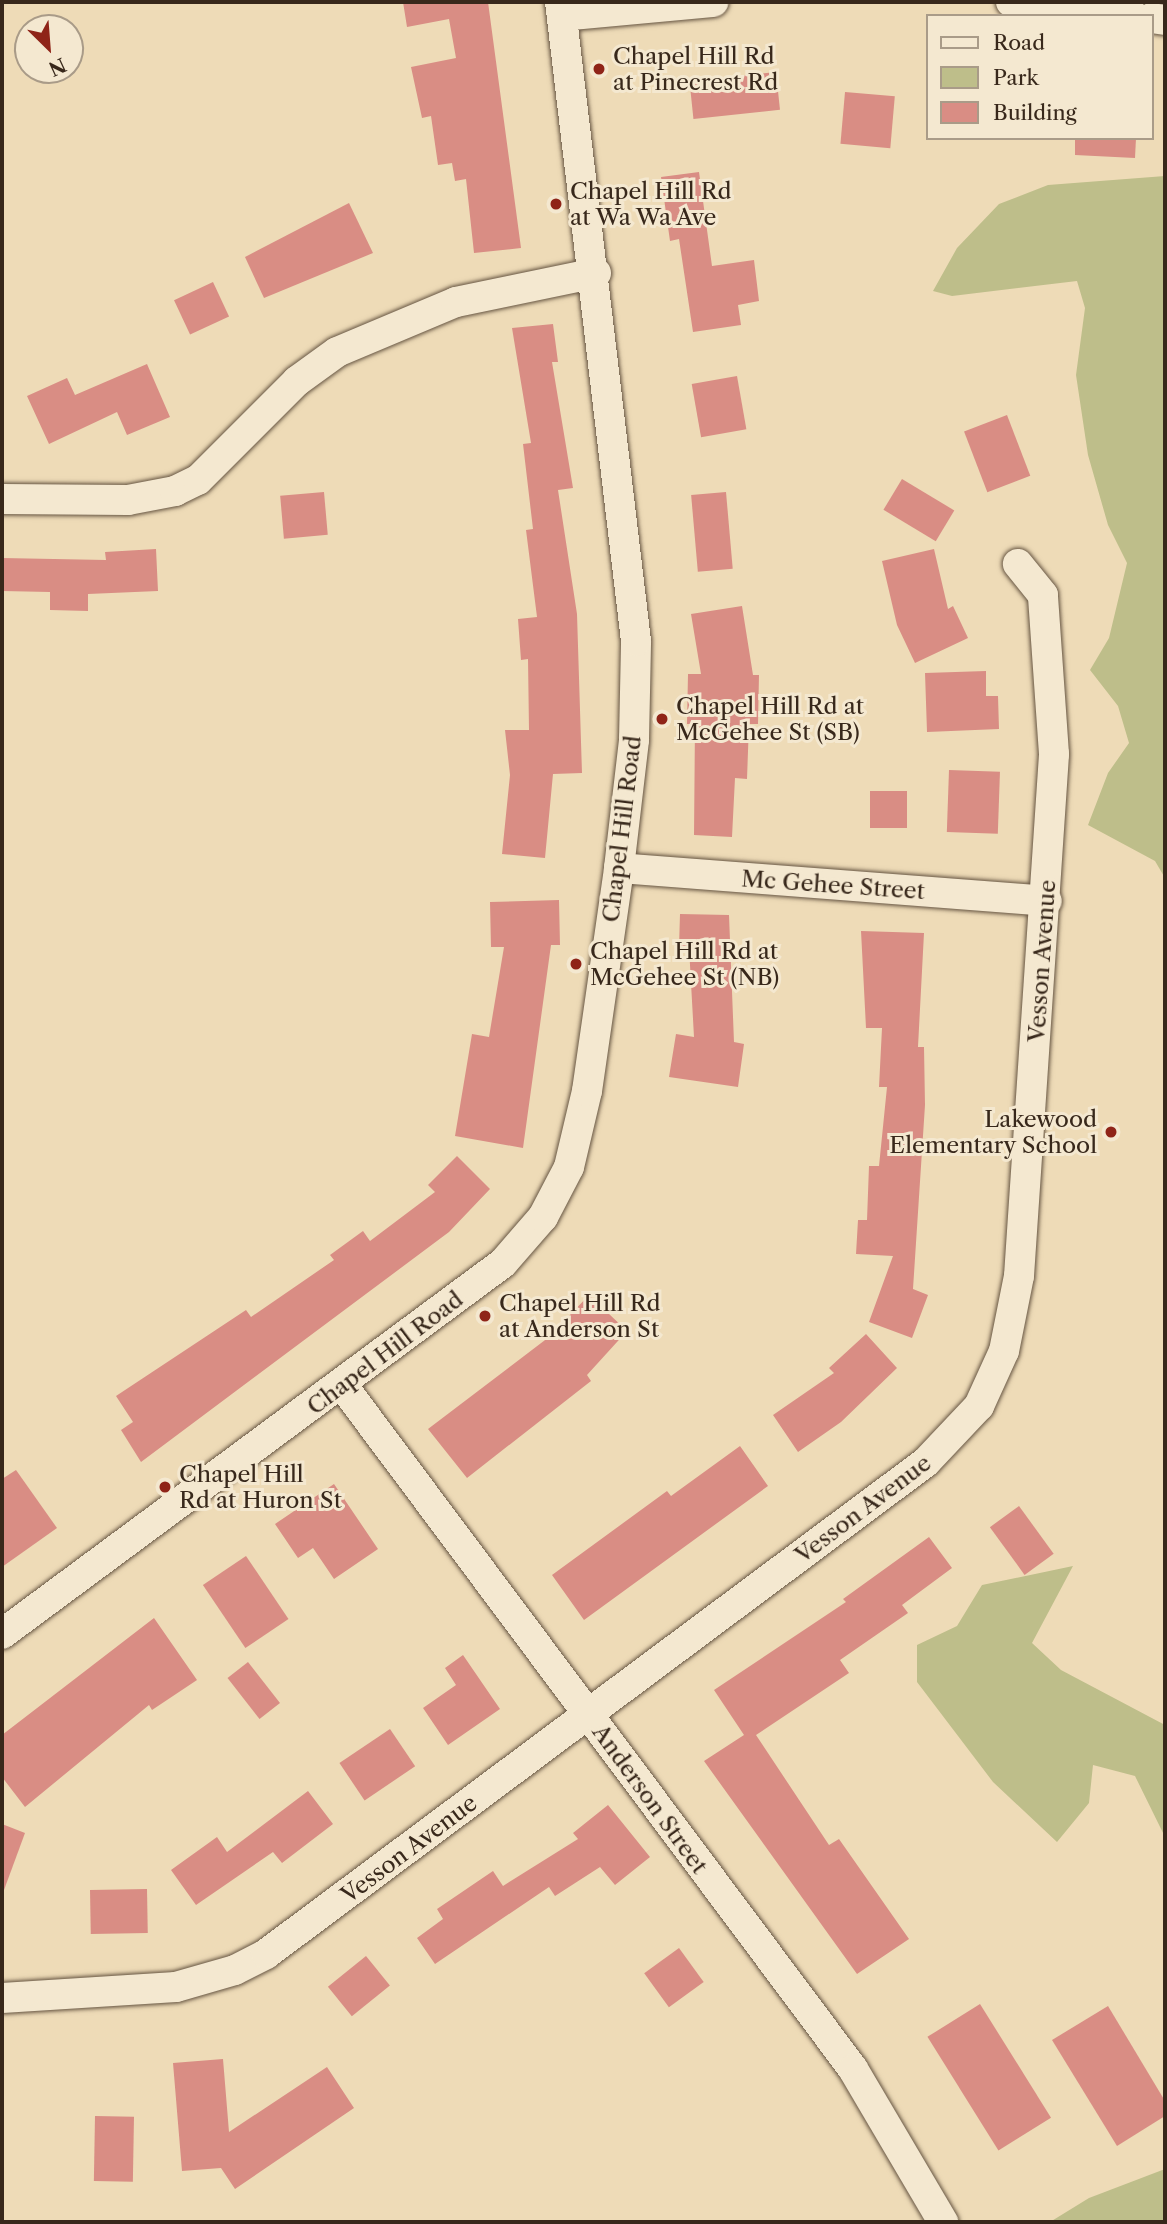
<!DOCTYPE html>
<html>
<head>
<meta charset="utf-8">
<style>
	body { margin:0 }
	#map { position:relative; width:1167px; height:2224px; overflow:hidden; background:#eedbb7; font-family:"Libre Caslon Text",serif }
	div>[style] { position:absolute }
	.green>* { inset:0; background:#bebe8a }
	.building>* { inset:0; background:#d98d84; transform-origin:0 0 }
	.roads { filter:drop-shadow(0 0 2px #665542) drop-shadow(0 0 2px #665542) }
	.minor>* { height:30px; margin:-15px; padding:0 15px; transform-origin:15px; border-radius:15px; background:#f4e8d0 }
	.dots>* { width:19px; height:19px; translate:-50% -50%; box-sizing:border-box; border:4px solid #f4e8d0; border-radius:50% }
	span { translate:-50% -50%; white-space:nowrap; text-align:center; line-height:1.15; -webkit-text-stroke:6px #f4e8d0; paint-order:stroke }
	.poi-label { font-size:23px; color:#38281b }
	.left { translate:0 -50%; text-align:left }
	.right { translate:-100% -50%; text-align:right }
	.street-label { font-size:23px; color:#38281b }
	.frame { position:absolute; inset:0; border:4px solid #38281b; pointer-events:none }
	.legend { position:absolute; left:926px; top:14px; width:228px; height:126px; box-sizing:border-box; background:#f4e8d0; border:2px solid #a99b88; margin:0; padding:9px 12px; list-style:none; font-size:21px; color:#38281b }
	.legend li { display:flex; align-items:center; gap:14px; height:35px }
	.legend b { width:35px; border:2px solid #a99b88 }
	.north { position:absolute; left:14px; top:14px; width:70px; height:70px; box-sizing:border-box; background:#f4e8d0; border:2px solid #a99b88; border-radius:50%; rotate:155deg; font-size:19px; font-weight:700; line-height:28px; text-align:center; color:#38281b }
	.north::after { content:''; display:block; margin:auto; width:24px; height:32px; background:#8f2418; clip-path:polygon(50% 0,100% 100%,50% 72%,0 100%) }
</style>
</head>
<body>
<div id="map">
	<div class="green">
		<i style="clip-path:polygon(1165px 176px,1165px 878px,1155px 861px,1088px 825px,1108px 773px,1129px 743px,1118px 706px,1090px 670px,1109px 638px,1127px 563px,1108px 525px,1088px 455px,1076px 375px,1085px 308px,1077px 281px,952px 296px,933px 291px,957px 248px,999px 204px,1048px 185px)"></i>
		<i style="clip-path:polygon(1073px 1566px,1032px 1643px,1061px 1670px,1165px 1725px,1165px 1837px,1135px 1776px,1093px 1765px,1089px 1803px,1057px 1842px,993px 1782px,917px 1682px,917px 1645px,957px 1626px,982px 1585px)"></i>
		<i style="clip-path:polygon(1165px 2169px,1165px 2222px,1050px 2222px,1089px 2198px)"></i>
	</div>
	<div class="building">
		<i style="clip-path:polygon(403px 2px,488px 2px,521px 248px,474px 253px,466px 179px,455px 181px,452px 163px,438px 165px,431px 116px,422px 118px,411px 67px,456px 58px,449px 19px,407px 27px)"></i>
		<i style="left:776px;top:72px;width:38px;height:87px;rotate:84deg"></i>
		<i style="left:845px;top:92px;width:50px;height:52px;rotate:5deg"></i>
		<i style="clip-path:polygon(1075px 138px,1136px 138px,1135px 158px,1075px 155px)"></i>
		<i style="clip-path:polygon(699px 172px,712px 266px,754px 260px,759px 301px,738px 305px,741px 325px,693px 332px,679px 239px,670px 241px,661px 177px)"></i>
		<i style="clip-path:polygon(349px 203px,373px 253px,264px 298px,245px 257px)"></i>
		<i style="left:213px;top:282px;width:38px;height:43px;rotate:65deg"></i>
		<i style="clip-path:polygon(553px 324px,558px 362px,552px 362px,573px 488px,558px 490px,577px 614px,582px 773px,553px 774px,545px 858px,502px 854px,510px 775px,505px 730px,529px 730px,528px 659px,521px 660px,518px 619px,537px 617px,526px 530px,533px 529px,523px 444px,531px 443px,512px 328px)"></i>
		<i style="clip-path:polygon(147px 364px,170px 417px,127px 435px,117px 412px,49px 444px,27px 396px,67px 378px,75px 395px)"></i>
		<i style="left:737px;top:376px;width:54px;height:46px;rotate:80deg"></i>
		<i style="left:1007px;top:415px;width:65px;height:46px;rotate:69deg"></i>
		<i style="left:902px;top:479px;width:61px;height:36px;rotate:31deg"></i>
		<i style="left:324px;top:492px;width:43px;height:44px;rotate:85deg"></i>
		<i style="left:726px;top:492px;width:77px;height:35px;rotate:85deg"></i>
		<i style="clip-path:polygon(156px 549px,158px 591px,88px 594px,88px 611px,50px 610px,50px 592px,2px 591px,2px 558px,106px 560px,105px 552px)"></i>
		<i style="clip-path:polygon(934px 549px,948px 609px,953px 606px,968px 638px,915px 663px,897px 625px,882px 561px)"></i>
		<i style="clip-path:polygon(742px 606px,753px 675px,759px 675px,758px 724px,749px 724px,747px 779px,735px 778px,732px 837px,694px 835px,695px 724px,687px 724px,688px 674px,701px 674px,691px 614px)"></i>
		<i style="clip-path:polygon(986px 671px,986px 696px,998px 696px,999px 729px,927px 732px,925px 673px)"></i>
		<i style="left:949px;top:770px;width:51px;height:62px;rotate:2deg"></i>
		<i style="left:870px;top:791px;width:37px;height:37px"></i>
		<i style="clip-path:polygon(559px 900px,560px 945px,551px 945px,523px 1148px,455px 1136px,472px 1034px,489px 1037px,504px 947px,491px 947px,490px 902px)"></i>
		<i style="clip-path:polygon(680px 914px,729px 915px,734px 1042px,744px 1044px,738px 1087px,669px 1077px,676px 1034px,694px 1037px,689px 947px,679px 947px)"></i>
		<i style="clip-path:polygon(861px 931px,924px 933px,918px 1047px,924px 1047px,925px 1105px,913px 1289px,928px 1295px,912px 1338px,869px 1322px,893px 1256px,856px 1254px,858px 1220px,867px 1220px,869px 1166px,879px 1166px,887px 1087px,879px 1087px,882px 1028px,866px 1028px)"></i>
		<i style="clip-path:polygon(457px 1156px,490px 1189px,449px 1232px,141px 1462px,121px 1430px,133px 1422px,116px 1396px,246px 1310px,251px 1317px,334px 1260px,330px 1255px,363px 1231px,370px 1241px,435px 1192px,428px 1185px)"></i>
		<i style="clip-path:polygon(589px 1295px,627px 1331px,587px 1375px,591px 1381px,467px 1478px,428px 1429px,549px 1337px)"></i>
		<i style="clip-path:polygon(866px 1334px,897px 1368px,841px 1422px,798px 1452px,773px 1415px,834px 1373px,829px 1368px)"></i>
		<i style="clip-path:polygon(740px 1446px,768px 1486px,584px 1620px,552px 1575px,667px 1491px,671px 1496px)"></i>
		<i style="clip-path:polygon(16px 1470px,57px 1528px,2px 1567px,2px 1479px)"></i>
		<i style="clip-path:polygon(334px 1484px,378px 1549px,334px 1579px,313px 1548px,298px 1558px,275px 1524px)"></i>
		<i style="left:1019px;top:1506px;width:59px;height:36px;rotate:54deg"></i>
		<i style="clip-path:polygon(929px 1537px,952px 1568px,902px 1605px,908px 1613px,840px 1660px,849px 1673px,756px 1735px,829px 1845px,839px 1839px,909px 1939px,857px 1974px,704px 1761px,744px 1735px,714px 1690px,846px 1602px,843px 1599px)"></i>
		<i style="left:246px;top:1556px;width:76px;height:52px;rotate:56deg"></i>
		<i style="clip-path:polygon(154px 1618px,197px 1680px,152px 1710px,149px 1705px,25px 1807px,2px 1777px,2px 1735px)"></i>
		<i style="clip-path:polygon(463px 1655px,500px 1709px,448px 1745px,423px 1708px,456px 1685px,445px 1668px)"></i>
		<i style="left:248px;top:1662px;width:52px;height:26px;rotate:52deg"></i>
		<i style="left:390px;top:1729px;width:45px;height:61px;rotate:56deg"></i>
		<i style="clip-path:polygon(308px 1791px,333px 1824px,282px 1863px,273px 1852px,196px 1905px,171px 1870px,217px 1837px,227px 1852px)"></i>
		<i style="clip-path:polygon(608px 1805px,650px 1857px,615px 1885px,600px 1867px,555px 1896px,549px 1887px,435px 1964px,417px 1938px,443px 1919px,437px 1909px,493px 1871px,503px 1886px,578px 1839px,573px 1833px)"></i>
		<i style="clip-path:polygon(2px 1824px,25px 1833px,4px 1890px,2px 1889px)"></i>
		<i style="left:147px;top:1889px;width:44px;height:57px;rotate:89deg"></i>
		<i style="left:679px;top:1948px;width:42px;height:43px;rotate:54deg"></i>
		<i style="left:366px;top:1956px;width:38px;height:49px;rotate:51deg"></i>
		<i style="left:980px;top:2004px;width:134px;height:62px;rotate:58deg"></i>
		<i style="clip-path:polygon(1108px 2006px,1165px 2101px,1165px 2116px,1117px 2146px,1052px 2040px)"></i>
		<i style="clip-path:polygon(223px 2059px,229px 2132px,327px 2067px,354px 2108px,235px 2189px,221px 2168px,182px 2171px,173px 2063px)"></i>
		<i style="left:95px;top:2116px;width:39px;height:65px;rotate:1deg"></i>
	</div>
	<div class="roads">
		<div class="minor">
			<i style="left:1011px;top:2px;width:124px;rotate:6.5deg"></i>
			<i style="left:562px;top:16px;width:152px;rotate:-5.3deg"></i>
			<i style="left:1151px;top:18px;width:14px;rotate:8deg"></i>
			<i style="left:2px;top:499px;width:126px;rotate:0.5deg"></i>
			<i style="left:128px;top:500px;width:48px;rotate:-10.8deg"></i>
			<i style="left:175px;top:491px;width:25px;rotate:-26deg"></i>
			<i style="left:198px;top:480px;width:140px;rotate:-45deg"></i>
			<i style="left:297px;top:381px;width:49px;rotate:-35.9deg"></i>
			<i style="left:337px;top:352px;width:129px;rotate:-22.8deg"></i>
			<i style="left:456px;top:302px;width:143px;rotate:-11.7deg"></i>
			<i style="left:619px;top:868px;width:429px;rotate:4.4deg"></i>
			<i style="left:343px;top:1386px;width:852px;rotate:53.25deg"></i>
			<i style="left:853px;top:2069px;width:178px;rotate:59.5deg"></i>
			<i style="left:2px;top:1634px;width:623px;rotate:-36.52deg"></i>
			<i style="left:503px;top:1263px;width:61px;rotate:-49deg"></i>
			<i style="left:543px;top:1217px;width:56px;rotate:-62.5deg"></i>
			<i style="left:569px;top:1167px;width:78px;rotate:-76.7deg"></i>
			<i style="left:587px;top:1091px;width:225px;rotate:-81.8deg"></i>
			<i style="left:619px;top:868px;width:129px;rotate:-83.3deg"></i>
			<i style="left:634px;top:740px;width:99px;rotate:-88.8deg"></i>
			<i style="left:636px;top:641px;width:644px;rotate:-96.78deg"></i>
			<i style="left:2px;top:1998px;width:174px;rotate:-3.6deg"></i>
			<i style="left:176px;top:1987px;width:61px;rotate:-16.1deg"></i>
			<i style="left:235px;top:1970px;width:35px;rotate:-27deg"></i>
			<i style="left:266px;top:1954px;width:823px;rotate:-36.7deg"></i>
			<i style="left:926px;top:1462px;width:77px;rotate:-46.6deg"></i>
			<i style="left:979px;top:1406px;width:60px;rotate:-65.6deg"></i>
			<i style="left:1004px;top:1351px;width:76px;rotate:-78.7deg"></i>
			<i style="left:1019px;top:1276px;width:523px;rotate:-86.16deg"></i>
			<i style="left:1054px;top:754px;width:159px;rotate:-94deg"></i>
			<i style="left:1043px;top:595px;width:40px;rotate:-129deg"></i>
		</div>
	</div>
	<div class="dots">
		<i style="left:599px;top:69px;background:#8f2418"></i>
		<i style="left:556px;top:204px;background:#8f2418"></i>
		<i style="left:662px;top:719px;background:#8f2418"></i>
		<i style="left:576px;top:964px;background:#8f2418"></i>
		<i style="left:1111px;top:1132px;background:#8f2418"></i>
		<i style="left:485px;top:1316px;background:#8f2418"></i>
		<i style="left:165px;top:1487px;background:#8f2418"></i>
	</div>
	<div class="poi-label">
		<span class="left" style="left:613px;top:69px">Chapel Hill Rd<br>at Pinecrest Rd</span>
		<span class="left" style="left:570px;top:204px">Chapel Hill Rd<br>at Wa Wa Ave</span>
		<span class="left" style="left:676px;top:719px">Chapel Hill Rd at<br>McGehee St (SB)</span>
		<span class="left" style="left:590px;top:964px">Chapel Hill Rd at<br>McGehee St (NB)</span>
		<span class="right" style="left:1097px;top:1132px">Lakewood<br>Elementary School</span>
		<span class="left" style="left:499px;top:1316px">Chapel Hill Rd<br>at Anderson St</span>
		<span class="left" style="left:179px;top:1487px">Chapel Hill<br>Rd at Huron St</span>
	</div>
	<div class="street-label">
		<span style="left:622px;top:829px;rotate:-83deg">Chapel Hill Road</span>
		<span style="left:833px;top:885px;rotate:4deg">Mc Gehee Street</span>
		<span style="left:1042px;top:961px;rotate:-86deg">Vesson Avenue</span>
		<span style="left:385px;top:1353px;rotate:-37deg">Chapel Hill Road</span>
		<span style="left:863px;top:1509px;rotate:-37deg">Vesson Avenue</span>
		<span style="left:650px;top:1799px;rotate:54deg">Anderson Street</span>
		<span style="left:409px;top:1849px;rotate:-37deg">Vesson Avenue</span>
	</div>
	<div class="frame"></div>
	<ul class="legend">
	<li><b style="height:9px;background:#f4e8d0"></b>Road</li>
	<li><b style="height:19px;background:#bebe8a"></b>Park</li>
	<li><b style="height:19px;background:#d98d84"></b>Building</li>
	</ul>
	<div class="north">N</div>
</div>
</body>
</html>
